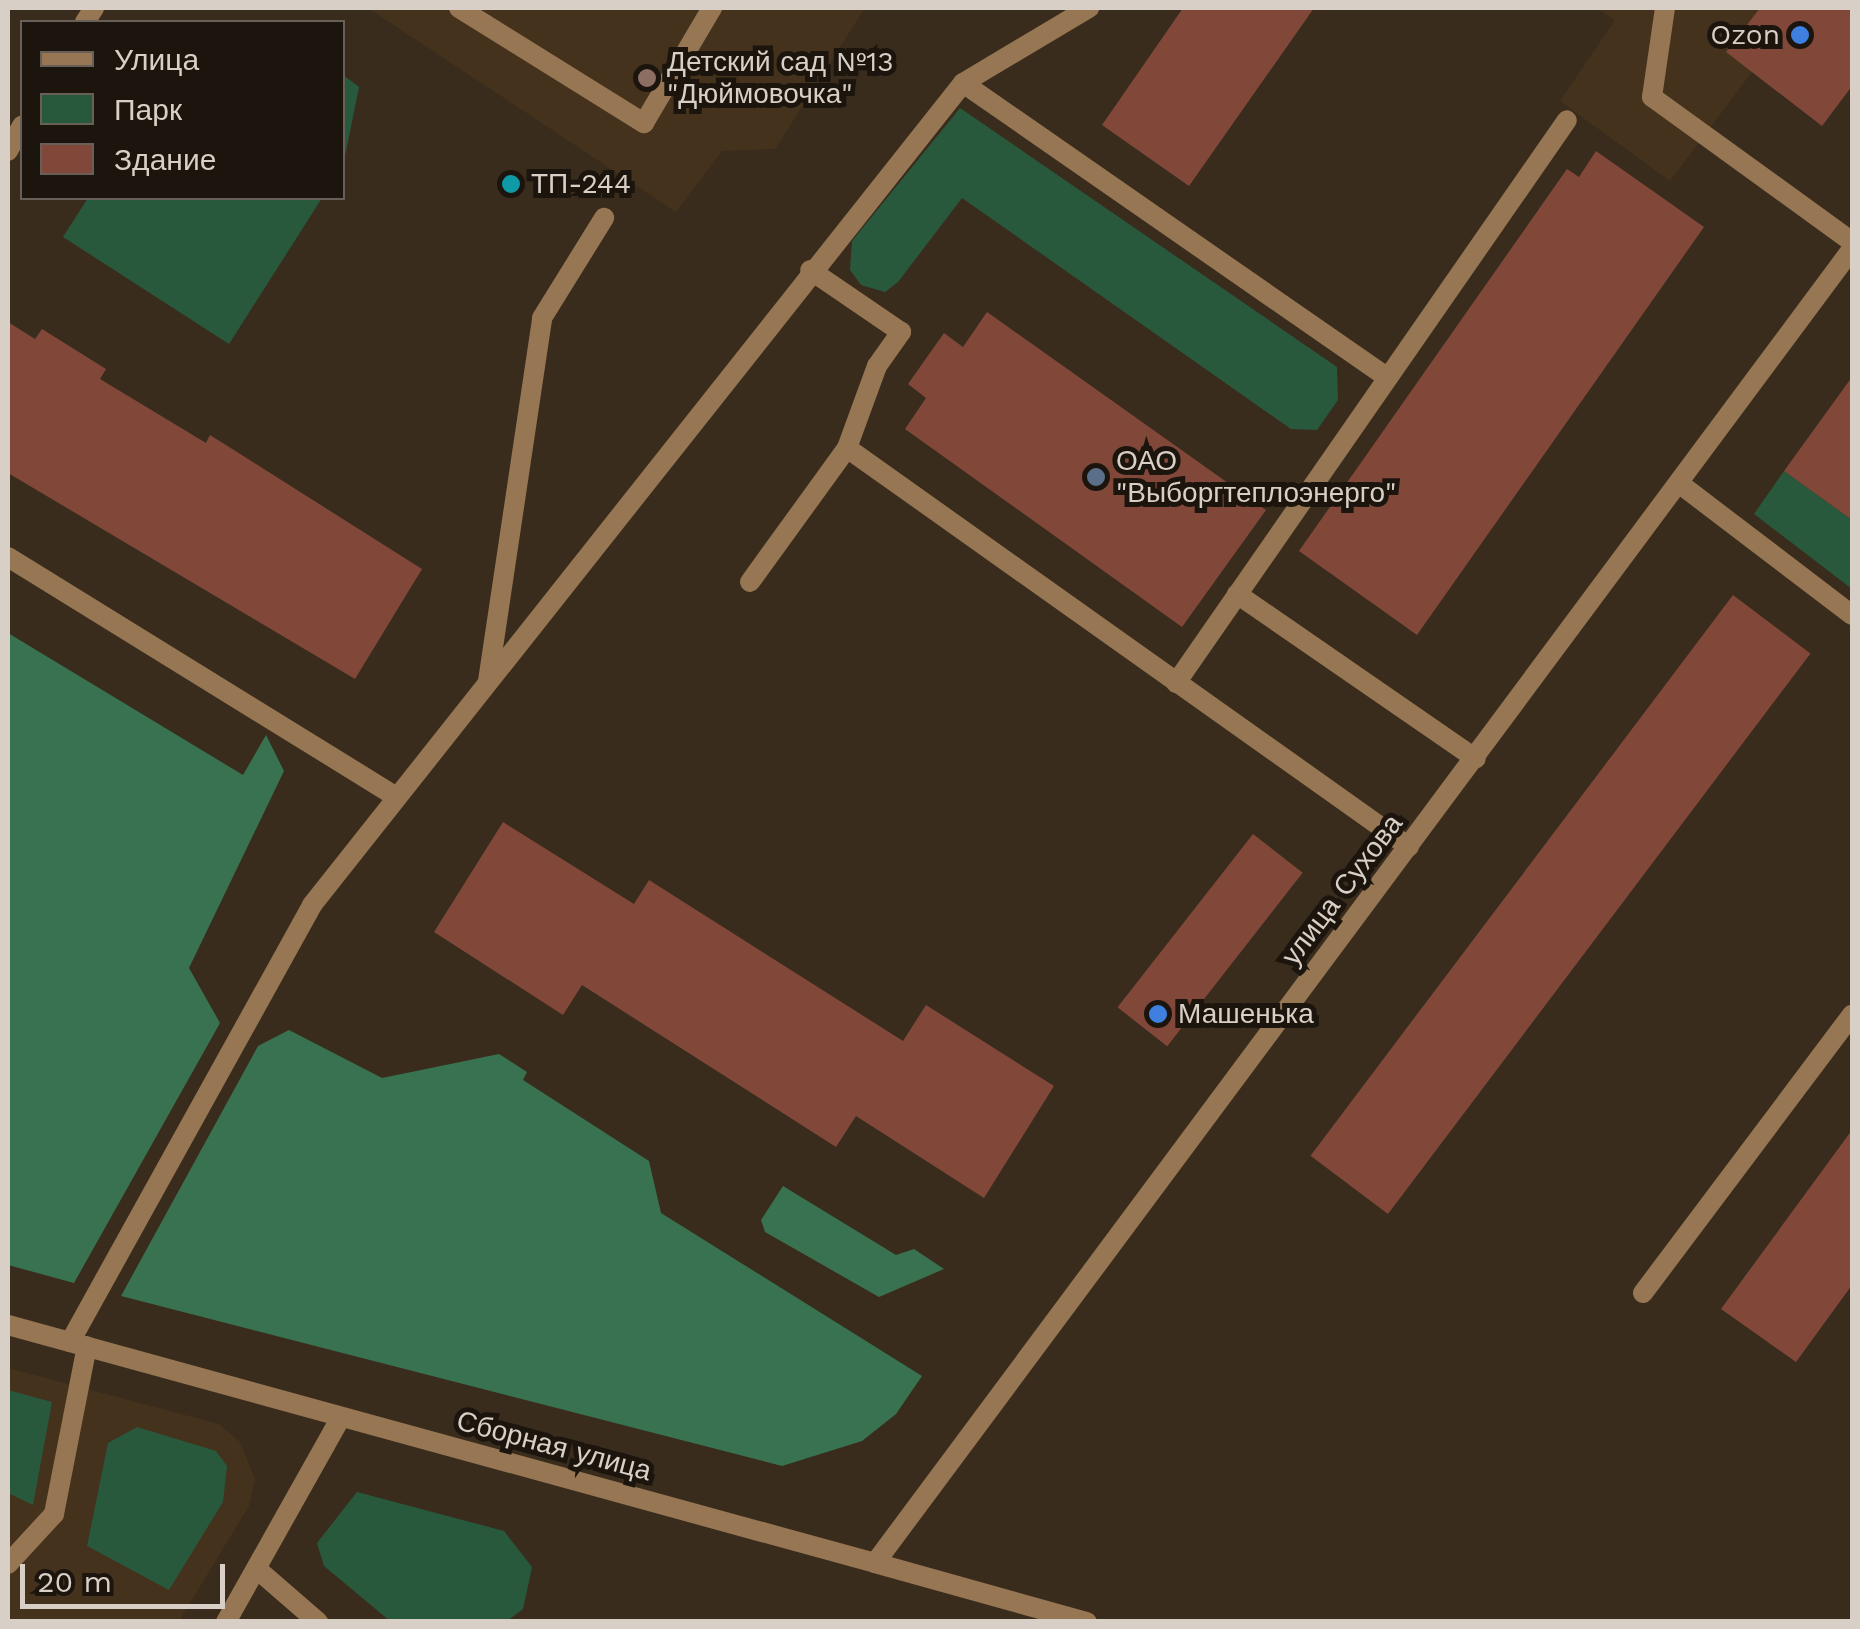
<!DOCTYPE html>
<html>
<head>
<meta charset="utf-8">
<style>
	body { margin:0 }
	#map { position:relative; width:1860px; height:1629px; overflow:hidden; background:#392c1c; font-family:"Work Sans",sans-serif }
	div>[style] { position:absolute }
	.built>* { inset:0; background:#44321c }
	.green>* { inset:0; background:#29593d }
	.forest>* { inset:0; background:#397250 }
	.building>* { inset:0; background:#81483a; transform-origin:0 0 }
	.service>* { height:20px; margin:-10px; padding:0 10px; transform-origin:10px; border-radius:10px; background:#977654 }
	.minor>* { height:20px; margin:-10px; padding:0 10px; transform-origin:10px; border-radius:10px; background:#977654 }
	.tertiary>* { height:20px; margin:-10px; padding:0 10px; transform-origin:10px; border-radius:10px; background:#977654 }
	.dots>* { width:28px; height:28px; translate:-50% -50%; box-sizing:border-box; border:5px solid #1b150e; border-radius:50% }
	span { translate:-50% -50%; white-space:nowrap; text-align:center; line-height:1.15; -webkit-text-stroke:10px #1b150e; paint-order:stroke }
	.poi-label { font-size:28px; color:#d8cfc6 }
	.right { translate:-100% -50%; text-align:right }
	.left { translate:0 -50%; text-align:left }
	.street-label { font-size:28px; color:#d8cfc6 }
	.frame { position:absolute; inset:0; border:10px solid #d8cfc6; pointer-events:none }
	.legend { position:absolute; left:20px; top:20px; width:325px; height:180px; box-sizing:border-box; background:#1b150e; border:2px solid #675f58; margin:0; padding:12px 18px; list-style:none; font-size:30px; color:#d8cfc6 }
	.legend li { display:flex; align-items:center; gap:20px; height:50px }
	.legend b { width:50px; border:2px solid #675f58 }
	.scale { position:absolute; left:20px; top:1564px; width:205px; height:45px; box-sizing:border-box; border:5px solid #d8cfc6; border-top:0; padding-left:12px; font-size:30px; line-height:35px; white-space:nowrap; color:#d8cfc6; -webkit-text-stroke:8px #1b150e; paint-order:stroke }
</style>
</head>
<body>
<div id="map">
	<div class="built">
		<i style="clip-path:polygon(368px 8px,865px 8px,775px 149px,722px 151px,676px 212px)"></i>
		<i style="clip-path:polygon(1596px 8px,1852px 8px,1852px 86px,1822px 126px,1752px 72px,1670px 181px,1560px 101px,1615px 20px)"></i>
		<i style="clip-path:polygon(8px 1368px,219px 1424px,240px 1442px,255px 1479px,249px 1506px,179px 1621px,8px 1621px)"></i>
	</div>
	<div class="green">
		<i style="clip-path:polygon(343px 75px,359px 87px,343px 166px)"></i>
		<i style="clip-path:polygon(960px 108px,1337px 367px,1338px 400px,1317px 430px,1291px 429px,962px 198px,898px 282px,885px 292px,861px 285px,850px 270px,852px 241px)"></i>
		<i style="clip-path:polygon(88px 198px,322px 198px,229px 344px,63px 237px)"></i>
		<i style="clip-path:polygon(1784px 471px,1852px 520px,1852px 589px,1754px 514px)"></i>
		<i style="clip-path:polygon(8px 1390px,52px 1402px,33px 1505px,8px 1493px)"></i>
		<i style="clip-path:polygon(137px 1427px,216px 1451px,227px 1466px,223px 1502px,169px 1590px,87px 1546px,108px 1443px)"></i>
		<i style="clip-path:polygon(357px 1492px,504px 1531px,532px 1567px,523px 1609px,507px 1621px,390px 1621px,324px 1566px,317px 1543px)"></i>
	</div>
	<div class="forest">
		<i style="clip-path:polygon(8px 633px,243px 775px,266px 735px,284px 771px,189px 968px,220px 1023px,74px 1283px,8px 1265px)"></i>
		<i style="clip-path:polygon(289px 1030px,382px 1078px,499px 1054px,527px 1072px,523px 1080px,649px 1161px,661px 1213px,922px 1376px,896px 1414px,862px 1441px,782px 1466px,121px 1296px,258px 1046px)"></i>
		<i style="clip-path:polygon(783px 1186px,896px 1255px,914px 1249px,944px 1269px,879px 1297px,765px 1232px,761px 1220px)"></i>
	</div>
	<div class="building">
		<i style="clip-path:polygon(1183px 8px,1314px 8px,1189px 186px,1102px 125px)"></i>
		<i style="clip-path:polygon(1760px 8px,1852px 8px,1852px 86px,1822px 126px,1726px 52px)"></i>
		<i style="clip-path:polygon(1596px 151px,1704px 227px,1417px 635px,1299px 551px,1567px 169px,1579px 177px)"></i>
		<i style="clip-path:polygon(987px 312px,1266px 510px,1182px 627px,905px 429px,926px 398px,908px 384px,944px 333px,963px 347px)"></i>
		<i style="clip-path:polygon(8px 322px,35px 339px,42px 329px,106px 369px,100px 379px,206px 443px,210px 435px,422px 569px,355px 679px,8px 473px)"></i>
		<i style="clip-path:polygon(1852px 377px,1852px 520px,1784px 471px)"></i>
		<i style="left:1733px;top:595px;width:97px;height:702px;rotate:37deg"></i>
		<i style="clip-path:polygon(503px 822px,634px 904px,649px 880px,903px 1041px,926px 1005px,1054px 1086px,984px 1198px,856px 1116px,836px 1147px,582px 985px,563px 1015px,434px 932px)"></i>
		<i style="left:1253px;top:834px;width:63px;height:220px;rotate:38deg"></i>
		<i style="clip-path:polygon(1852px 1130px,1852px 1285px,1796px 1362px,1721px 1309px)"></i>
	</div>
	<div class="service">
		<i style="left:459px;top:8px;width:218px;rotate:31.9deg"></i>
		<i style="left:644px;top:123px;width:134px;rotate:-59.4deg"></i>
		<i style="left:1665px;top:8px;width:90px;rotate:98.3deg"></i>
		<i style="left:1652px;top:97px;width:247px;rotate:35.9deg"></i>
		<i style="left:85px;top:22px;width:17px;rotate:-57deg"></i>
		<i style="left:963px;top:83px;width:517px;rotate:34.77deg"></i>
		<i style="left:8px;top:151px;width:29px;rotate:-61deg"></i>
		<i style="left:847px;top:448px;width:689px;rotate:35.37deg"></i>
		<i style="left:1680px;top:484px;width:216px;rotate:37.3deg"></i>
		<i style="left:8px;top:557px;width:457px;rotate:31.7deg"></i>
		<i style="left:750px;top:582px;width:165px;rotate:-54.1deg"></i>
		<i style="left:847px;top:448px;width:87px;rotate:-69.9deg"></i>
		<i style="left:877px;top:366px;width:42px;rotate:-54.8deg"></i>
		<i style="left:901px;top:332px;width:110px;rotate:-145.7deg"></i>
		<i style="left:1237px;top:594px;width:290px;rotate:34.6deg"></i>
		<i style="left:488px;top:681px;width:367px;rotate:-81.5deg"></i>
		<i style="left:542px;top:318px;width:118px;rotate:-58.2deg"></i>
		<i style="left:1176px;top:683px;width:685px;rotate:-55.22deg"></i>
		<i style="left:1643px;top:1293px;width:348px;rotate:-53.1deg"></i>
		<i style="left:70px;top:1342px;width:500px;rotate:-61deg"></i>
		<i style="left:312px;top:905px;width:1049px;rotate:-51.62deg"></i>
		<i style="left:963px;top:83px;width:147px;rotate:-30.8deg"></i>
		<i style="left:8px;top:1564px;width:68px;rotate:-47.4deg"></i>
		<i style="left:54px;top:1514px;width:171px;rotate:-78.9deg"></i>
		<i style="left:257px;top:1569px;width:81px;rotate:41deg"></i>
	</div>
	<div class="minor">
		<i style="left:875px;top:1563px;width:220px;rotate:15.6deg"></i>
		<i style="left:226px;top:1622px;width:235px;rotate:-60.7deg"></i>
	</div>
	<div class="tertiary">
		<i style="left:8px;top:1325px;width:899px;rotate:15.35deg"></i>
		<i style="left:875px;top:1563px;width:1637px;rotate:-53.37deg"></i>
	</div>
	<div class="dots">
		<i style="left:1800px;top:35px;background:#3f7fe0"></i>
		<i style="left:647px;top:78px;background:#8d6e63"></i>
		<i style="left:511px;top:184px;background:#0f9aa8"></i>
		<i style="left:1096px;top:477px;background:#5c6f8a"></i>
		<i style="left:1158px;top:1014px;background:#3f7fe0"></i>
	</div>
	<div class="poi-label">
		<span class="right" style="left:1780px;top:35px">Ozon</span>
		<span class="left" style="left:667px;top:78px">Детский сад №13<br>"Дюймовочка"</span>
		<span class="left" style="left:531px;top:184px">ТП-244</span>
		<span class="left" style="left:1116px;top:477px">ОАО<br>"Выборгтеплоэнерго"</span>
		<span class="left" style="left:1178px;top:1014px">Машенька</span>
	</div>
	<div class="street-label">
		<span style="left:1342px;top:890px;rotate:-53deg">улица Сухова</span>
		<span style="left:554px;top:1446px;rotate:15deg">Сборная улица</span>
	</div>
	<div class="frame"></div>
	<ul class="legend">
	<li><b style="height:12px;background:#977654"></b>Улица</li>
	<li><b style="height:28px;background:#29593d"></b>Парк</li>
	<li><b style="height:28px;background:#81483a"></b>Здание</li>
	</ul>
	<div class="scale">20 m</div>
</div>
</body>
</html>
